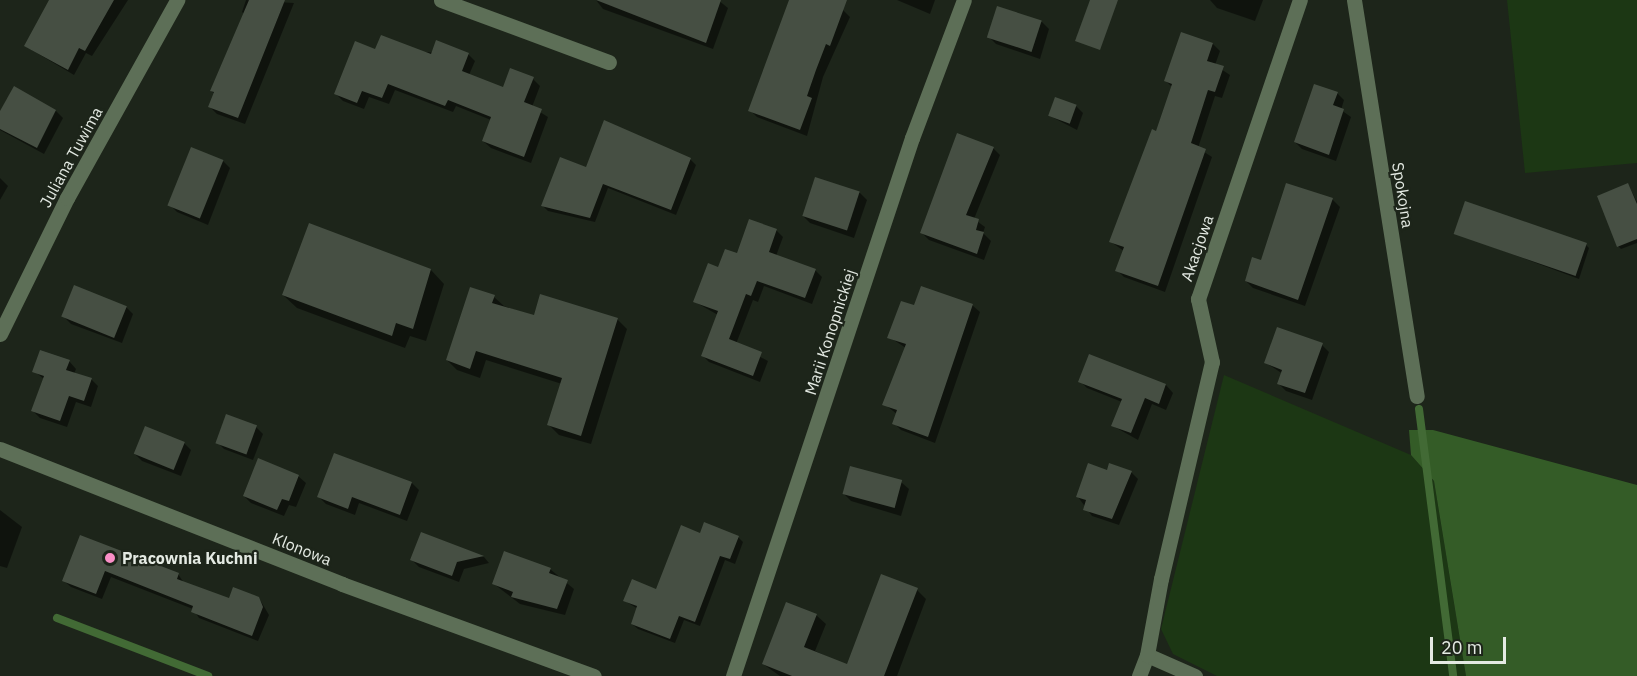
<!DOCTYPE html>
<html>
<head>
<meta charset="utf-8">
<style>
	body { margin:0 }
	#map { position:relative; width:1637px; height:676px; overflow:hidden; background:#1d251a; font-family:"IBM Plex Sans",sans-serif }
	div>[style] { position:absolute }
	.green>* { inset:0; background:#1c3714 }
	.forest>* { inset:0; background:#345c27 }
	.shadow>* { inset:0; background:#0007 }
	.stream>* { height:8px; margin:-4px; padding:0 4px; transform-origin:4px; border-radius:4px; background:#426a35 }
	.building>* { inset:0; background:#464f43; transform-origin:0 0 }
	.minor>* { height:15px; margin:-7.5px; padding:0 7.5px; transform-origin:7.5px; border-radius:7.5px; background:#5d6f57 }
	.dots>* { width:16px; height:16px; translate:-50% -50%; box-sizing:border-box; border:3px solid #1d251a; border-radius:50% }
	span { translate:-50% -50%; white-space:nowrap; text-align:center; line-height:1.15; -webkit-text-stroke:4.5px #1d251a; paint-order:stroke }
	.street-label { font-size:16px; color:#e4eae3 }
	.poi-label { font-size:16px; color:#e4eae3; font-weight:700 }
	.left { translate:0 -50%; text-align:left }
	.scale { position:absolute; left:1430px; top:637px; width:76px; height:27px; box-sizing:border-box; border:3px solid #e4eae3; border-top:0; padding-left:8px; font-size:18px; line-height:21px; white-space:nowrap; color:#e4eae3; -webkit-text-stroke:4px #1d251a; paint-order:stroke }
</style>
</head>
<body>
<div id="map">
	<div class="green">
		<i style="clip-path:polygon(1507px 0,1637px 0,1637px 163px,1525px 173px)"></i>
		<i style="clip-path:polygon(1224px 375px,1411px 455px,1434px 481px,1466px 676px,1217px 676px,1173px 654px,1161px 629px)"></i>
	</div>
	<div class="forest">
		<i style="clip-path:polygon(1409px 430px,1433px 430px,1637px 485px,1637px 676px,1466px 676px,1434px 481px,1411px 455px)"></i>
	</div>
	<div class="shadow">
		<i style="clip-path:polygon(51px 0,128px 0,92px 56px,86px 53px,74px 75px,25px 46px)"></i>
		<i style="clip-path:polygon(246px 0,294px 3px,245px 124px,217px 114px,210px 107px,215px 94px,211px 91px,245px 15px,242px 12px)"></i>
		<i style="clip-path:polygon(596px 0,718px 0,728px 8px,713px 49px,603px 9px)"></i>
		<i style="clip-path:polygon(791px 0,818px 0,843px 10px,850px 17px,823px 77px,807px 136px,757px 117px,750px 110px)"></i>
		<i style="clip-path:polygon(897px 0,935px 0,930px 14px)"></i>
		<i style="clip-path:polygon(1210px 0,1263px 0,1255px 21px,1217px 8px)"></i>
		<i style="clip-path:polygon(1042px 22px,1049px 29px,1040px 59px,996px 44px,989px 37px)"></i>
		<i style="clip-path:polygon(1182px 34px,1213px 44px,1220px 51px,1215px 65px,1230px 75px,1222px 98px,1215px 96px,1198px 148px,1212px 157px,1165px 292px,1124px 277px,1117px 270px,1124px 251px,1111px 242px,1157px 133px,1173px 88px,1166px 81px)"></i>
		<i style="clip-path:polygon(376px 50px,468px 54px,475px 61px,469px 75px,504px 89px,533px 79px,540px 86px,532px 107px,548px 117px,531px 163px,491px 148px,483px 141px,491px 120px,456px 106px,453px 112px,395px 90px,389px 104px,369px 97px,364px 109px,343px 101px,336px 94px)"></i>
		<i style="clip-path:polygon(1337px 93px,1344px 100px,1341px 110px,1351px 117px,1336px 161px,1302px 149px,1295px 142px)"></i>
		<i style="clip-path:polygon(1076px 106px,1083px 113px,1077px 130px,1050px 116px)"></i>
		<i style="clip-path:polygon(56px 111px,63px 118px,44px 154px,0 130px,0 114px)"></i>
		<i style="clip-path:polygon(993px 148px,1000px 155px,974px 219px,985px 227px,983px 233px,991px 241px,984px 260px,929px 240px,922px 233px)"></i>
		<i style="clip-path:polygon(690px 159px,696px 165px,676px 215px,608px 188px,595px 222px,548px 211px,543px 206px,587px 169px)"></i>
		<i style="clip-path:polygon(223px 161px,230px 168px,208px 225px,177px 212px,170px 205px)"></i>
		<i style="clip-path:polygon(0 178px,8px 186px,0 200px)"></i>
		<i style="clip-path:polygon(816px 179px,860px 193px,867px 200px,854px 238px,810px 223px,803px 216px)"></i>
		<i style="clip-path:polygon(1628px 184px,1637px 202px,1637px 243px,1621px 249px,1618px 246px)"></i>
		<i style="clip-path:polygon(1287px 185px,1333px 200px,1340px 207px,1305px 306px,1253px 288px,1246px 281px,1262px 262px)"></i>
		<i style="clip-path:polygon(309px 225px,431px 270px,444px 284px,426px 341px,410px 336px,405px 348px,297px 308px,283px 295px)"></i>
		<i style="clip-path:polygon(776px 230px,783px 237px,776px 256px,815px 270px,822px 277px,812px 304px,764px 286px,758px 302px,753px 300px,736px 344px,768px 361px,760px 382px,709px 362px,702px 355px,718px 315px,695px 302px,719px 269px)"></i>
		<i style="clip-path:polygon(1455px 233px,1586px 245px,1589px 248px,1579px 279px)"></i>
		<i style="clip-path:polygon(494px 297px,504px 306px,535px 317px,617px 319px,627px 329px,591px 444px,559px 435px,549px 425px,562px 384px,486px 360px,480px 378px,457px 370px,447px 360px)"></i>
		<i style="clip-path:polygon(972px 305px,980px 312px,935px 443px,901px 430px,894px 423px,897px 414px,884px 404px,906px 348px,889px 337px,915px 307px)"></i>
		<i style="clip-path:polygon(126px 307px,133px 314px,122px 343px,71px 324px,64px 317px)"></i>
		<i style="clip-path:polygon(1322px 345px,1329px 352px,1312px 400px,1286px 391px,1279px 384px,1283px 374px,1266px 363px)"></i>
		<i style="clip-path:polygon(1090px 356px,1166px 385px,1173px 393px,1166px 410px,1152px 404px,1138px 440px,1113px 426px,1122px 402px,1087px 388px,1080px 381px)"></i>
		<i style="clip-path:polygon(69px 361px,76px 369px,74px 374px,91px 379px,98px 386px,91px 407px,76px 402px,67px 427px,40px 418px,33px 411px,44px 379px,34px 371px)"></i>
		<i style="clip-path:polygon(256px 427px,263px 434px,253px 460px,224px 449px,217px 442px)"></i>
		<i style="clip-path:polygon(184px 443px,191px 450px,181px 476px,142px 461px,135px 454px)"></i>
		<i style="clip-path:polygon(335px 454px,412px 483px,419px 490px,407px 521px,359px 503px,355px 515px,326px 504px,319px 497px)"></i>
		<i style="clip-path:polygon(1107px 472px,1131px 472px,1138px 479px,1119px 525px,1092px 516px,1078px 497px)"></i>
		<i style="clip-path:polygon(298px 476px,306px 483px,296px 507px,289px 505px,284px 516px,251px 503px,244px 496px)"></i>
		<i style="clip-path:polygon(901px 482px,909px 489px,901px 516px,851px 501px,844px 494px)"></i>
		<i style="clip-path:polygon(0 510px,22px 527px,7px 568px,0 566px)"></i>
		<i style="clip-path:polygon(422px 534px,484px 557px,489px 563px,464px 569px,459px 582px,419px 567px,412px 560px)"></i>
		<i style="clip-path:polygon(701px 534px,738px 537px,743px 542px,735px 564px,725px 560px,700px 626px,684px 620px,675px 643px,638px 629px,632px 624px,638px 609px,625px 601px,657px 591px)"></i>
		<i style="clip-path:polygon(81px 537px,178px 574px,184px 583px,230px 600px,259px 598px,269px 615px,258px 641px,199px 618px,193px 609px,111px 577px,102px 599px,71px 587px,64px 581px)"></i>
		<i style="clip-path:polygon(550px 569px,574px 589px,565px 615px,520px 604px,494px 584px)"></i>
		<i style="clip-path:polygon(917px 590px,926px 599px,897px 676px,780px 676px,763px 664px,816px 615px,826px 624px,815px 651px,848px 666px)"></i>
	</div>
	<div class="stream">
		<i style="left:1419px;top:409px;width:269px;rotate:82.7deg"></i>
		<i style="left:57px;top:618px;width:162px;rotate:21deg"></i>
	</div>
	<div class="building">
		<i style="clip-path:polygon(49px 0,114px 0,85px 51px,79px 48px,68px 70px,24px 46px)"></i>
		<i style="clip-path:polygon(249px 0,285px 0,238px 118px,208px 107px,214px 92px,210px 91px)"></i>
		<i style="clip-path:polygon(596px 0,721px 0,706px 43px)"></i>
		<i style="clip-path:polygon(789px 0,847px 0,830px 46px,826px 44px,816px 70px,807px 96px,812px 98px,800px 130px,748px 111px)"></i>
		<i style="clip-path:polygon(1090px 0,1118px 0,1100px 50px,1075px 41px)"></i>
		<i style="left:997px;top:6px;width:47px;height:33px;rotate:18deg"></i>
		<i style="clip-path:polygon(1181px 32px,1213px 43px,1207px 61px,1224px 66px,1215px 92px,1208px 90px,1191px 143px,1206px 149px,1158px 286px,1115px 271px,1124px 247px,1109px 242px,1152px 129px,1156px 131px,1172px 84px,1164px 81px)"></i>
		<i style="clip-path:polygon(381px 35px,431px 54px,436px 40px,469px 53px,462px 71px,503px 87px,510px 68px,534px 77px,524px 102px,542px 109px,524px 157px,482px 141px,491px 117px,448px 100px,445px 106px,388px 84px,382px 98px,362px 91px,357px 103px,334px 94px,355px 41px,375px 49px)"></i>
		<i style="clip-path:polygon(1314px 84px,1338px 92px,1333px 105px,1344px 109px,1329px 155px,1294px 142px)"></i>
		<i style="clip-path:polygon(14px 86px,56px 110px,37px 148px,0 129px,0 111px)"></i>
		<i style="left:1055px;top:97px;width:23px;height:20px;rotate:20deg"></i>
		<i style="clip-path:polygon(604px 120px,691px 158px,671px 210px,603px 184px,590px 218px,541px 206px,560px 157px,586px 167px)"></i>
		<i style="clip-path:polygon(957px 133px,994px 147px,966px 215px,979px 219px,976px 230px,984px 232px,977px 254px,920px 233px)"></i>
		<i style="left:191px;top:147px;width:35px;height:63px;rotate:22deg"></i>
		<i style="left:815px;top:177px;width:47px;height:41px;rotate:18deg"></i>
		<i style="clip-path:polygon(1286px 183px,1333px 198px,1298px 300px,1245px 281px,1252px 257px,1261px 260px)"></i>
		<i style="clip-path:polygon(1628px 183px,1637px 204px,1637px 239px,1617px 247px,1597px 196px)"></i>
		<i style="left:1465px;top:201px;width:129px;height:35px;rotate:19deg"></i>
		<i style="clip-path:polygon(749px 219px,777px 229px,769px 252px,816px 269px,805px 298px,757px 281px,751px 296px,746px 294px,729px 339px,762px 352px,753px 376px,701px 356px,718px 311px,693px 302px,708px 263px,718px 267px,725px 249px,737px 253px)"></i>
		<i style="clip-path:polygon(309px 223px,431px 269px,413px 329px,396px 323px,392px 336px,282px 295px)"></i>
		<i style="left:74px;top:285px;width:57px;height:34px;rotate:22deg"></i>
		<i style="clip-path:polygon(921px 286px,973px 304px,928px 437px,892px 424px,897px 410px,882px 405px,906px 344px,887px 338px,901px 301px,914px 305px)"></i>
		<i style="clip-path:polygon(470px 287px,495px 295px,492px 303px,534px 315px,540px 294px,618px 318px,581px 436px,547px 425px,562px 378px,476px 351px,470px 369px,446px 360px)"></i>
		<i style="clip-path:polygon(1277px 327px,1323px 343px,1305px 393px,1277px 384px,1282px 370px,1264px 363px)"></i>
		<i style="clip-path:polygon(40px 350px,70px 360px,66px 370px,92px 378px,84px 401px,69px 396px,60px 421px,31px 411px,44px 376px,32px 372px)"></i>
		<i style="clip-path:polygon(1089px 354px,1166px 384px,1159px 404px,1145px 398px,1131px 433px,1111px 426px,1122px 399px,1078px 382px)"></i>
		<i style="left:226px;top:414px;width:33px;height:31px;rotate:20deg"></i>
		<i style="left:145px;top:426px;width:43px;height:30px;rotate:22deg"></i>
		<i style="clip-path:polygon(334px 453px,412px 482px,400px 515px,352px 497px,348px 509px,317px 497px)"></i>
		<i style="clip-path:polygon(258px 458px,299px 475px,289px 501px,282px 499px,277px 510px,243px 496px)"></i>
		<i style="clip-path:polygon(1088px 463px,1107px 470px,1109px 463px,1132px 471px,1112px 519px,1083px 510px,1086px 500px,1076px 497px)"></i>
		<i style="left:850px;top:466px;width:54px;height:29px;rotate:15deg"></i>
		<i style="clip-path:polygon(704px 522px,739px 536px,730px 559px,720px 556px,695px 622px,679px 616px,670px 639px,631px 624px,637px 606px,623px 601px,632px 579px,656px 589px,681px 525px,700px 533px)"></i>
		<i style="clip-path:polygon(421px 532px,484px 556px,457px 562px,452px 576px,410px 560px)"></i>
		<i style="clip-path:polygon(80px 535px,179px 573px,177px 579px,229px 598px,233px 587px,259px 597px,263px 607px,252px 636px,191px 612px,193px 606px,105px 571px,96px 594px,62px 581px)"></i>
		<i style="clip-path:polygon(504px 551px,551px 568px,549px 573px,568px 580px,557px 609px,511px 597px,513px 592px,492px 584px)"></i>
		<i style="clip-path:polygon(881px 574px,918px 588px,884px 676px,792px 676px,762px 664px,786px 602px,817px 614px,804px 647px,847px 664px)"></i>
	</div>
	<div class="minor">
		<i style="left:441px;top:0;width:179px;rotate:20.3deg"></i>
		<i style="left:1354px;top:0;width:401px;rotate:81deg"></i>
		<i style="left:0;top:334px;width:152px;rotate:-63.8deg"></i>
		<i style="left:67px;top:198px;width:227px;rotate:-60.9deg"></i>
		<i style="left:0;top:449px;width:368px;rotate:21.5deg"></i>
		<i style="left:342px;top:584px;width:268px;rotate:20.1deg"></i>
		<i style="left:733px;top:676px;width:567px;rotate:-71.6deg"></i>
		<i style="left:912px;top:138px;width:147px;rotate:-69.4deg"></i>
		<i style="left:1139px;top:676px;width:22px;rotate:-69deg"></i>
		<i style="left:1195px;top:676px;width:52px;rotate:-156.4deg"></i>
		<i style="left:1147px;top:655px;width:77px;rotate:-79.6deg"></i>
		<i style="left:1161px;top:579px;width:223px;rotate:-76.8deg"></i>
		<i style="left:1212px;top:362px;width:65px;rotate:-102.5deg"></i>
		<i style="left:1198px;top:299px;width:316px;rotate:-71.2deg"></i>
	</div>
	<div class="dots">
		<i style="left:110px;top:558px;background:#fa8fc7"></i>
	</div>
	<div class="street-label">
		<span style="left:71px;top:157px;rotate:-61deg">Juliana Tuwima</span>
		<span style="left:1403px;top:195px;rotate:81deg">Spokojna</span>
		<span style="left:1197px;top:248px;rotate:-71deg">Akacjowa</span>
		<span style="left:830px;top:332px;rotate:-72deg">Marii Konopnickiej</span>
		<span style="left:302px;top:549px;rotate:22deg">Klonowa</span>
	</div>
	<div class="poi-label">
		<span class="left" style="left:122px;top:558px">Pracownia Kuchni</span>
	</div>
	<div class="scale">20 m</div>
</div>
</body>
</html>
